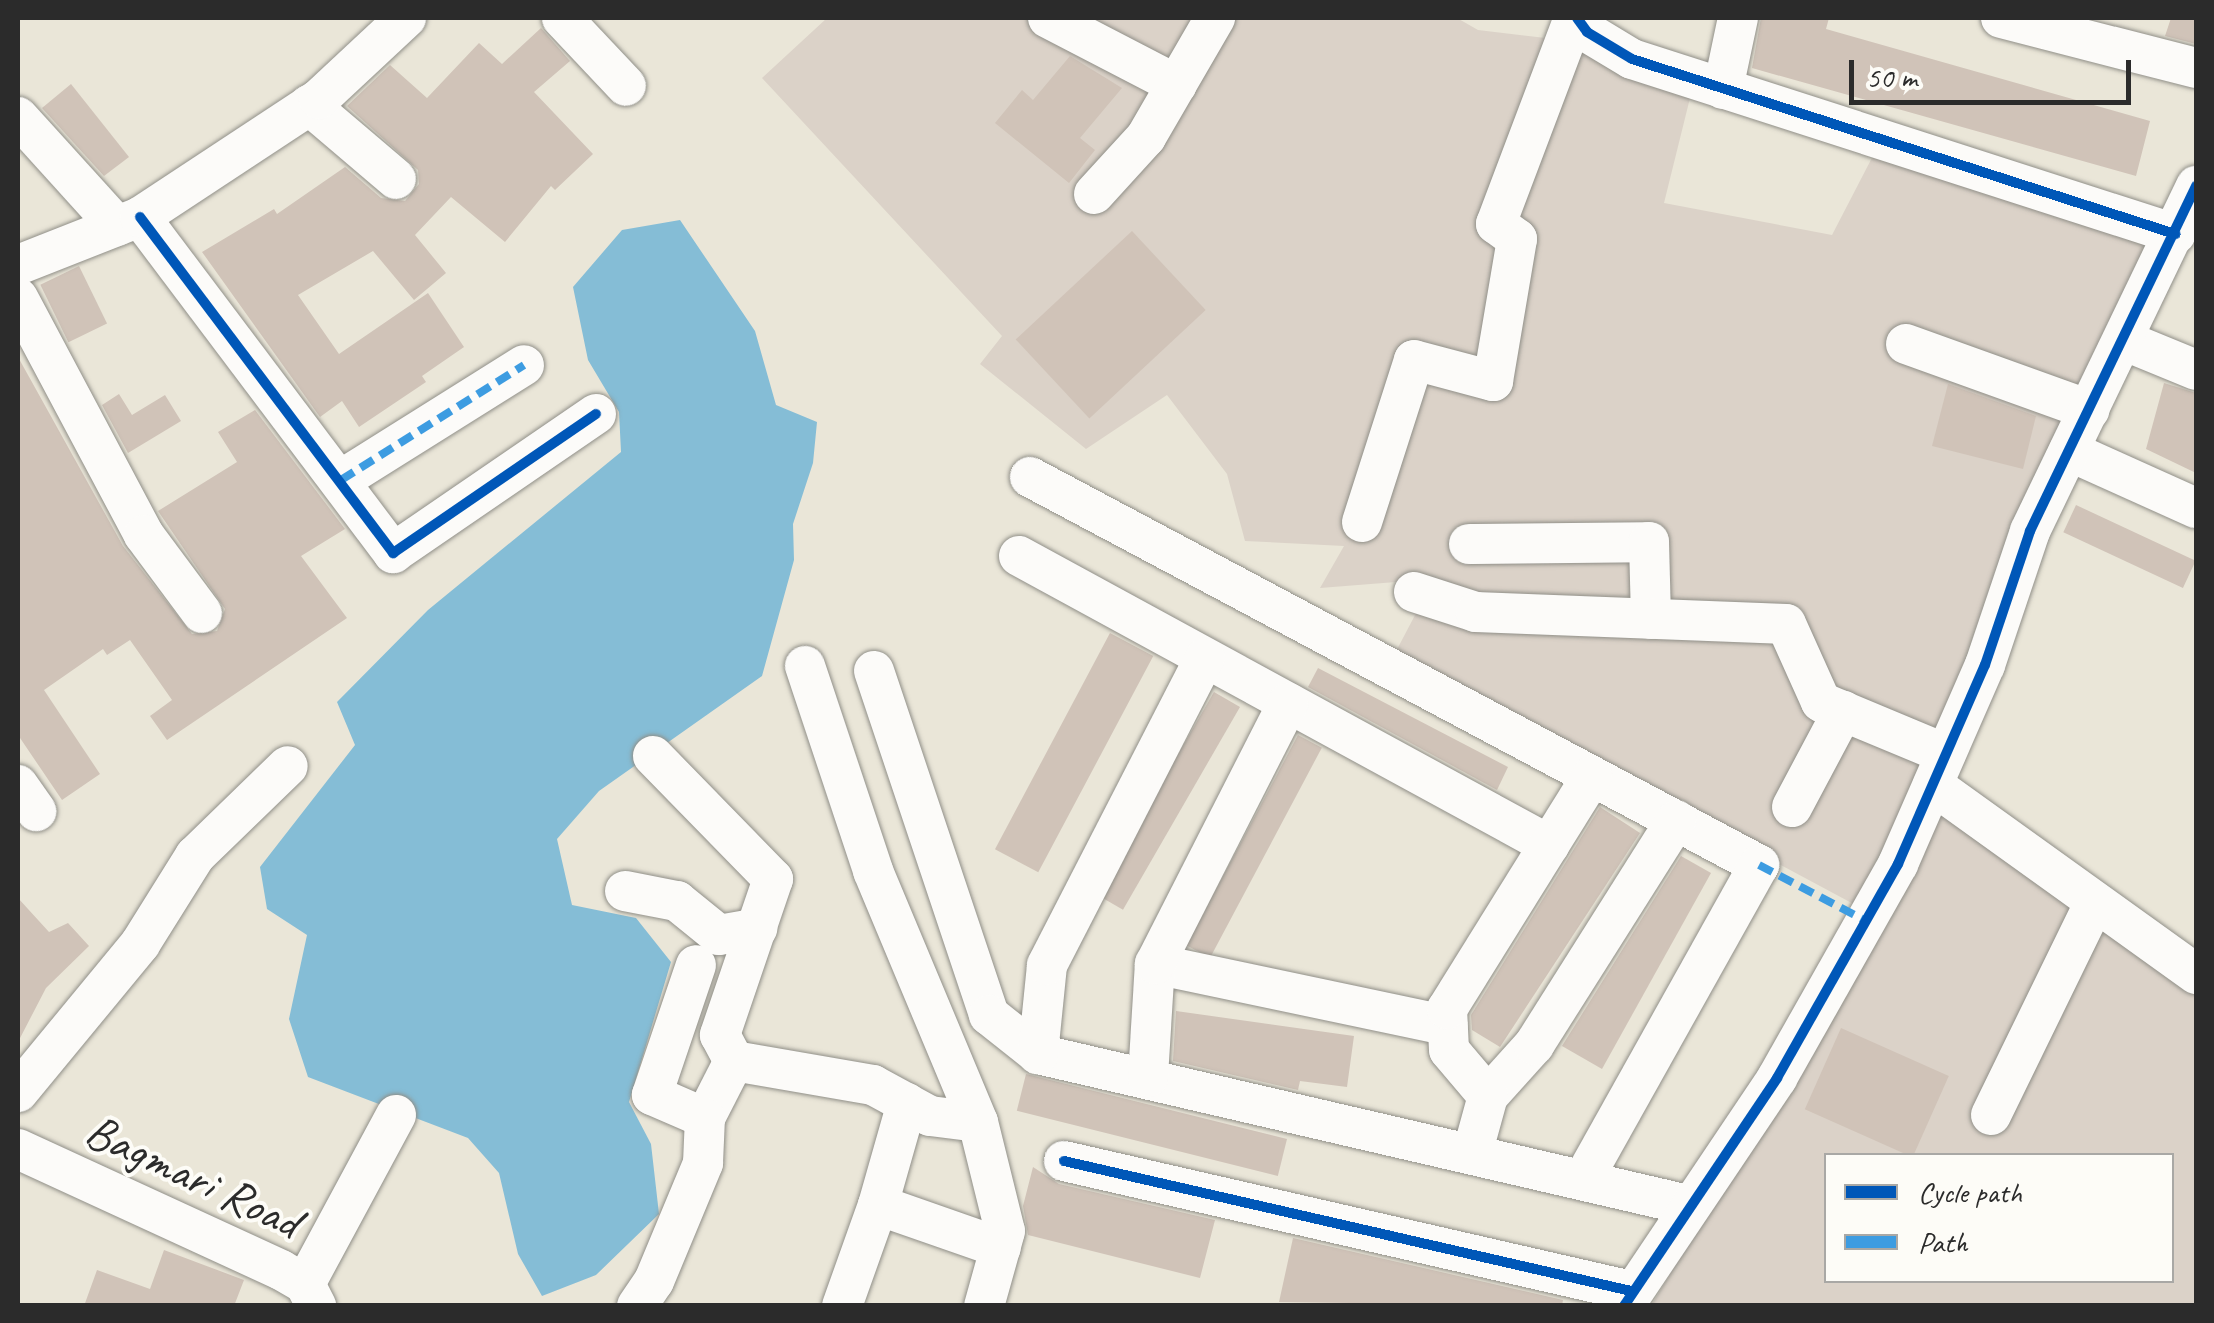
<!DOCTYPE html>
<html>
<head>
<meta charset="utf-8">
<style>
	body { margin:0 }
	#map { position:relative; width:2214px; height:1323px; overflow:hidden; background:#eae6d8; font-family:Caveat,sans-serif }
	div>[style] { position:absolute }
	.industrial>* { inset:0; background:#dbd2c8 }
	.water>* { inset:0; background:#85bdd6 }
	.building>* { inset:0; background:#d0c3b8; transform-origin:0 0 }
	.roads { filter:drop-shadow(0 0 2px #908f88) drop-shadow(0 0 2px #908f88) }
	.minor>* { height:40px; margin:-20px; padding:0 20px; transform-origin:20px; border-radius:20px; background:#fcfbf9 }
	.quiet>* { height:8px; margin-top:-4px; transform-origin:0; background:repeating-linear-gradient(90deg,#3d9ce1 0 15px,transparent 0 23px) }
	.cycleway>* { height:10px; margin:-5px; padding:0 5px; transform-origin:5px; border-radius:5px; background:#0057b8 }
	span { translate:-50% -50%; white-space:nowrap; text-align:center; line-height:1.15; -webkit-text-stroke:8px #fdfcf7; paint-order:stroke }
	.street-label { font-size:48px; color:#2b2b2b }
	.frame { position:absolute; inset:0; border:20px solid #2b2b2b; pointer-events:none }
	.legend { position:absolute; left:1824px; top:1153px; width:350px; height:130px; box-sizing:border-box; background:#fdfcf7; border:2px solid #a9a8a5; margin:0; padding:12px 18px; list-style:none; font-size:30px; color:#2b2b2b }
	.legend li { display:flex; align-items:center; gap:20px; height:50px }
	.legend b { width:50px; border:2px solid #a9a8a5 }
	.scale { position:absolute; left:1849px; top:60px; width:282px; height:45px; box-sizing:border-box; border:5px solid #2b2b2b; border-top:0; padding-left:12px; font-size:30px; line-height:35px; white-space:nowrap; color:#2b2b2b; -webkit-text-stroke:8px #fdfcf7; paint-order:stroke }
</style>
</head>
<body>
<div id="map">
	<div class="industrial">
		<i style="clip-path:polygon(827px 18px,1457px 18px,1478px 30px,1580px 42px,1691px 94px,1664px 203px,1832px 235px,1876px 150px,2162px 240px,1981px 656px,1861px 908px,1393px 657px,1434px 579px,1320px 588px,1344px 546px,1245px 541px,1227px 474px,1167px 395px,1086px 449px,980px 364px,1002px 336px,762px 78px)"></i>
		<i style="clip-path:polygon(evenodd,1936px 797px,2196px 985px,2196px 1305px,1651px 1306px,1752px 1137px,1936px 797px,1826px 1156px,2172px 1156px,2172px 1280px,1826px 1280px,1826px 1156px)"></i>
	</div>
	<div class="water">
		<i style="clip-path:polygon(680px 220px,755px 331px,776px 405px,817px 422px,813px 463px,793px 524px,794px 560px,762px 676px,599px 791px,557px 839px,572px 905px,636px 918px,671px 962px,629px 1102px,651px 1144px,659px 1214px,596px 1275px,542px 1296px,518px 1254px,499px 1173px,468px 1138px,308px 1077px,289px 1019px,307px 935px,267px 909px,260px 867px,355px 745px,337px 702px,428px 610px,621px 452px,619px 412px,588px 360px,573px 287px,622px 230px)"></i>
	</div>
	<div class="building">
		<i style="clip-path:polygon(1761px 18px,1829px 18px,1826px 29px,2150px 121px,2136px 176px,1752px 68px)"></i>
		<i style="clip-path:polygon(2171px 18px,2196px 18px,2196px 44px,2165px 36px)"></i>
		<i style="clip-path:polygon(541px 28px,570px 61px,534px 92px,593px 154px,555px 190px,551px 186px,505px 242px,451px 197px,415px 235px,446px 273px,414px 300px,373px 251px,298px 295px,339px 354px,428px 293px,464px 347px,422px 376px,426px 382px,359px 427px,342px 401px,320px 417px,202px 252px,274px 209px,277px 214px,345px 167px,381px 198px,405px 201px,419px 184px,418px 170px,347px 106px,390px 65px,427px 98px,479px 43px,502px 64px)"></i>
		<i style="clip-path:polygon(1070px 56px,1122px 88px,1080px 138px,1095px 150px,1069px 183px,995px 123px,1022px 90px,1033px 100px)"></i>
		<i style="clip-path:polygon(71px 84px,129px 157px,104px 176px,42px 108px)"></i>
		<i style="left:1132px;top:231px;width:108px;height:159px;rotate:47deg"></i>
		<i style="left:79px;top:266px;width:64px;height:43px;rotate:64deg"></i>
		<i style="clip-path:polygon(18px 357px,123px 546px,192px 634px,217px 631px,225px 609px,158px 511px,237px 462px,218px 432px,255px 410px,345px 529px,301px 556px,347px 618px,167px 740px,150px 716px,172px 700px,130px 640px,107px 655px,103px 649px,44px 690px,100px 774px,62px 800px,18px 735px)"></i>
		<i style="clip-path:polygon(2164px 383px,2196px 393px,2196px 473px,2146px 449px)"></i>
		<i style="clip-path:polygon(1948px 384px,2036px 416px,2023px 469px,1932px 446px)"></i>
		<i style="clip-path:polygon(119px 394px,132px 415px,165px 395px,181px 421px,128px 453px,102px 405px)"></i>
		<i style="left:2076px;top:505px;width:132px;height:30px;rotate:25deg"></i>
		<i style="left:1110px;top:633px;width:49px;height:245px;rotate:28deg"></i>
		<i style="clip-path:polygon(1318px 668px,1508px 767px,1497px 790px,1308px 687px)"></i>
		<i style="left:1214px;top:692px;width:30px;height:234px;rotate:30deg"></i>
		<i style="left:1298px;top:735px;width:27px;height:238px;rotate:28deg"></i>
		<i style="clip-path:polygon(1600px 807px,1640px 833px,1500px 1047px,1472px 1030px,1471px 1015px)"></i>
		<i style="clip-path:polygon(1681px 856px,1711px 873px,1602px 1069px,1562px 1046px)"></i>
		<i style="clip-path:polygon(18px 898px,49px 932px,68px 923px,89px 946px,46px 988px,18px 1042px)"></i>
		<i style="clip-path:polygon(1176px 1011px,1354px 1036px,1347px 1087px,1300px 1081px,1298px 1090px,1173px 1061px)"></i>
		<i style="left:1841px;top:1028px;width:118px;height:89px;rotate:24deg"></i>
		<i style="left:1026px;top:1074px;width:269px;height:38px;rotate:14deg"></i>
		<i style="clip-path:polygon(1033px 1167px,1059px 1184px,1215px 1220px,1200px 1278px,1028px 1235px,1023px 1206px)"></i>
		<i style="clip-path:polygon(1293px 1238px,1563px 1300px,1562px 1306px,1279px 1302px)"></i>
		<i style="clip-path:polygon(164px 1250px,244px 1280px,234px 1306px,84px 1306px,97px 1270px,150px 1289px)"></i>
	</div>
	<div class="roads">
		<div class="minor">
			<i style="left:562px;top:18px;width:93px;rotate:46.7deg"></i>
			<i style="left:1048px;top:18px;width:145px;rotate:27.4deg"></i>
			<i style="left:1577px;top:18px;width:17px;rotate:54deg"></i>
			<i style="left:1587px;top:32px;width:52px;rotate:31deg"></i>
			<i style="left:1632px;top:59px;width:571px;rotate:17.86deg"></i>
			<i style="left:2001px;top:18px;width:201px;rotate:14.4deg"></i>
			<i style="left:1723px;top:89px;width:73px;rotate:-78.1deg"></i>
			<i style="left:309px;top:105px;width:114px;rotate:40.4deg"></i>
			<i style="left:18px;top:117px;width:147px;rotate:47.8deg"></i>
			<i style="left:1094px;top:194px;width:77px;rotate:-47.6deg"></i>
			<i style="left:1146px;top:137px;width:138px;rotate:-59.9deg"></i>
			<i style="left:140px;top:217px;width:421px;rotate:53deg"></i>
			<i style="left:393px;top:553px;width:246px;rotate:-34.4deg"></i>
			<i style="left:18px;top:265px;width:131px;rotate:-21.5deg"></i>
			<i style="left:140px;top:217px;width:214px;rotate:-33.4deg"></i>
			<i style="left:319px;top:99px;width:119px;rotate:-43deg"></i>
			<i style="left:18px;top:298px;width:268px;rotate:62deg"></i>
			<i style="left:144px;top:535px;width:97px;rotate:53.4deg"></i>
			<i style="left:2123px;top:340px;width:79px;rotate:22.3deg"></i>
			<i style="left:1906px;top:344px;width:195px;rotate:19.8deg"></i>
			<i style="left:2069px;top:451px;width:139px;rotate:24.2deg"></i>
			<i style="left:1030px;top:477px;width:826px;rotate:28.02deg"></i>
			<i style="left:1759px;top:865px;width:361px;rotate:119.2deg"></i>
			<i style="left:341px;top:480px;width:216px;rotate:-32.1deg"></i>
			<i style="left:1362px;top:522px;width:170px;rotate:-72.2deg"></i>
			<i style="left:1414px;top:360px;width:82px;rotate:14.9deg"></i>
			<i style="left:1493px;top:381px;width:144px;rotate:-80.4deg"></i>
			<i style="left:1517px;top:239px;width:26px;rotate:-144deg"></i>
			<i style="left:1496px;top:224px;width:220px;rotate:-69.3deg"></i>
			<i style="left:1469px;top:544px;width:180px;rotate:-0.6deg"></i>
			<i style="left:1649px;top:542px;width:77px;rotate:88.5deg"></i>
			<i style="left:1019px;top:556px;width:604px;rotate:28.6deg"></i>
			<i style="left:1414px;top:592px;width:65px;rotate:17.9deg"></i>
			<i style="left:1476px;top:612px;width:310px;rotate:2.2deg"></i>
			<i style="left:1786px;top:624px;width:85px;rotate:65.8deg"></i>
			<i style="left:1821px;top:702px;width:135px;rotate:22.6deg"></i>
			<i style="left:805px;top:666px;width:216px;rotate:71.6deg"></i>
			<i style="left:873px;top:871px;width:272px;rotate:67.3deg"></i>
			<i style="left:978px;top:1122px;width:112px;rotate:76.1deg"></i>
			<i style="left:1005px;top:1231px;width:78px;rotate:105.6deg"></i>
			<i style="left:874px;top:671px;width:363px;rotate:71.5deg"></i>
			<i style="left:989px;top:1015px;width:63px;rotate:38.5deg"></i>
			<i style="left:1038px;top:1054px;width:667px;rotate:13.08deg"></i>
			<i style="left:653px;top:756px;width:172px;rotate:45.7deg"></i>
			<i style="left:773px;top:879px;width:165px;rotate:108.8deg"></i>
			<i style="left:720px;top:1035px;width:30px;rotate:62deg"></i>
			<i style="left:734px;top:1061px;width:64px;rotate:117deg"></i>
			<i style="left:18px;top:785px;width:32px;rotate:55deg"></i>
			<i style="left:1933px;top:785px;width:324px;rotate:35.7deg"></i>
			<i style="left:1792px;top:807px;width:109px;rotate:-62deg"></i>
			<i style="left:625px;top:891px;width:53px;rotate:10.9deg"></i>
			<i style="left:677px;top:901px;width:54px;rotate:39deg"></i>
			<i style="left:719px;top:935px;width:39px;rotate:-10deg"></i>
			<i style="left:1155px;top:964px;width:299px;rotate:11.9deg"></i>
			<i style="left:1038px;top:1054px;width:89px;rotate:-84.2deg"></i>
			<i style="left:1047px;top:965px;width:345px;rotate:-62.8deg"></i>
			<i style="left:734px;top:1061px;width:141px;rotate:9.8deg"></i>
			<i style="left:873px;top:1085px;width:65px;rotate:28.5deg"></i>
			<i style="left:930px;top:1116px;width:48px;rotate:7.1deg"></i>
			<i style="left:1148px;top:1077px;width:113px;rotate:-86.5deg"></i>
			<i style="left:1155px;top:964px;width:293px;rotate:-63deg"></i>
			<i style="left:18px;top:1092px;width:192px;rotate:-50.5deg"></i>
			<i style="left:140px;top:944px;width:104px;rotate:-58deg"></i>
			<i style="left:195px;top:856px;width:129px;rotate:-44.1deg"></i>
			<i style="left:1488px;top:1096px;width:69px;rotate:-48deg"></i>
			<i style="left:1534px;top:1045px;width:266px;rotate:-57.7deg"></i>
			<i style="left:1991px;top:1115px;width:237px;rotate:-64deg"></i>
			<i style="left:18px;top:1149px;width:289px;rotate:24.7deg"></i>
			<i style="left:281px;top:1270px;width:28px;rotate:30deg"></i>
			<i style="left:305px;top:1284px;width:25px;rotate:63deg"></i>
			<i style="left:1472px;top:1154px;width:60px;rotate:-74.6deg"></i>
			<i style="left:1488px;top:1096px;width:60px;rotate:-130.3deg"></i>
			<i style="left:1449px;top:1050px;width:41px;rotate:-92.8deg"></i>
			<i style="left:1447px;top:1009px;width:274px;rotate:-58.1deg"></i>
			<i style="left:1064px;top:1161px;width:582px;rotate:12.91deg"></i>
			<i style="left:878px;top:1205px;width:106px;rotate:-74.1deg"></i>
			<i style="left:305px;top:1284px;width:192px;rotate:-61.7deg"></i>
			<i style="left:637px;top:1306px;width:30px;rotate:-56deg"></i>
			<i style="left:654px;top:1281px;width:128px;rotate:-67.4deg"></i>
			<i style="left:703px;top:1163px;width:45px;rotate:-87.5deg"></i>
			<i style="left:705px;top:1118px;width:58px;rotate:-156.5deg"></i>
			<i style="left:652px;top:1095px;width:137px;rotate:-71.3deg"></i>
			<i style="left:842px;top:1306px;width:107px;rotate:-70.4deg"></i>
			<i style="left:878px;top:1205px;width:130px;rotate:19.3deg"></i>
			<i style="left:1624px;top:1306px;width:275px;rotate:-56.1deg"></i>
			<i style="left:1777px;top:1078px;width:246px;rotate:-60.5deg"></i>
			<i style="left:1898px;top:864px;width:217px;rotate:-66.4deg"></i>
			<i style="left:1985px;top:665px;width:141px;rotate:-71.4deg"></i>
			<i style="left:2030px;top:531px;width:383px;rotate:-64.3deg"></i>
		</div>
	</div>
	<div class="quiet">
		<i style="left:341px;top:480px;width:216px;rotate:-32.1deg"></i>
		<i style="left:1759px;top:865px;width:121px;rotate:27.6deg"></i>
	</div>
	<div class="cycleway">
		<i style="left:1577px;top:18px;width:17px;rotate:54deg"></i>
		<i style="left:1587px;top:32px;width:52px;rotate:31deg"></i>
		<i style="left:1632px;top:59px;width:571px;rotate:17.86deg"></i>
		<i style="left:140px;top:217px;width:421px;rotate:53deg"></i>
		<i style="left:393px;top:553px;width:246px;rotate:-34.4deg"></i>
		<i style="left:1064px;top:1161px;width:582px;rotate:12.91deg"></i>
		<i style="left:1624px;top:1306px;width:275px;rotate:-56.1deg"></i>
		<i style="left:1777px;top:1078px;width:246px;rotate:-60.5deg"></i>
		<i style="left:1898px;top:864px;width:217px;rotate:-66.4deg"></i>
		<i style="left:1985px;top:665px;width:141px;rotate:-71.4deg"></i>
		<i style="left:2030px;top:531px;width:383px;rotate:-64.3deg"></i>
	</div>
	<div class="street-label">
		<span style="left:193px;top:1176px;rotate:25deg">Bagmari Road</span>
	</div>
	<div class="frame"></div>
	<ul class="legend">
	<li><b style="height:12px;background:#0057b8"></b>Cycle path</li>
	<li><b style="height:12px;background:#3d9ce1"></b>Path</li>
	</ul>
	<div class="scale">50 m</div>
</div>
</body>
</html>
